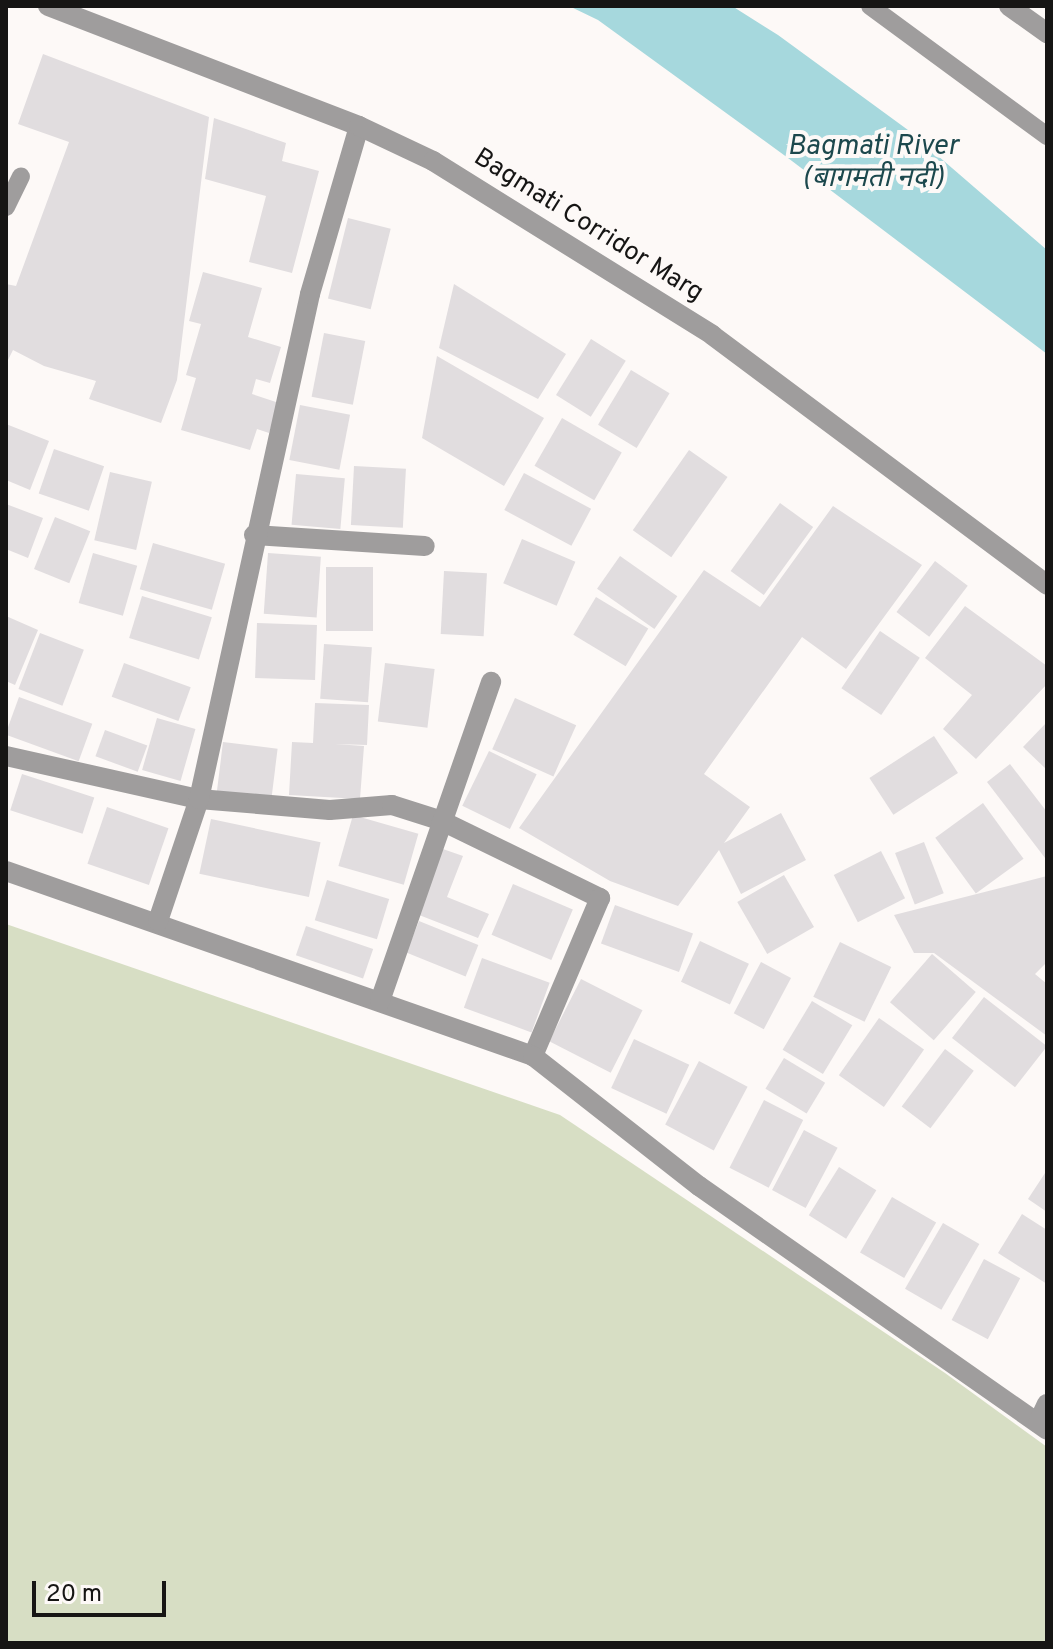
<!DOCTYPE html>
<html>
<head>
<meta charset="utf-8">
<style>
	body { margin:0 }
	#map { position:relative; width:1053px; height:1649px; overflow:hidden; background:#fdf9f7; font-family:Overpass,"Noto Sans Devanagari",sans-serif }
	div>[style] { position:absolute }
	.green>* { inset:0; background:#d7dec4 }
	.water>* { inset:0; background:#a6d8dd }
	.building>* { inset:0; background:#e1dddf; transform-origin:0 0 }
	.service>* { height:18px; margin:-9px; padding:0 9px; transform-origin:9px; border-radius:9px; background:#9f9d9d }
	.minor>* { height:20px; margin:-10px; padding:0 10px; transform-origin:10px; border-radius:10px; background:#9f9d9d }
	.tertiary>* { height:20px; margin:-10px; padding:0 10px; transform-origin:10px; border-radius:10px; background:#9f9d9d }
	span { translate:-50% -50%; white-space:nowrap; text-align:center; line-height:1.15; -webkit-text-stroke:8px #fdf9f7; paint-order:stroke }
	.street-label { font-size:26px; color:#161514 }
	.water-label { font-size:28px; color:#1c484d; font-style:italic }
	.frame { position:absolute; inset:0; border:8px solid #161514; pointer-events:none }
	.scale { position:absolute; left:32px; top:1581px; width:134px; height:36px; box-sizing:border-box; border:4px solid #161514; border-top:0; padding-left:10px; font-size:24px; line-height:28px; white-space:nowrap; color:#161514; -webkit-text-stroke:6px #fdf9f7; paint-order:stroke }
</style>
</head>
<body>
<div id="map">
	<div class="green">
		<i style="clip-path:polygon(6px 924px,560px 1115px,945px 1373px,1047px 1447px,1047px 1643px,6px 1643px)"></i>
	</div>
	<div class="water">
		<i style="clip-path:polygon(569px 6px,732px 6px,778px 35px,908px 130px,1047px 250px,1047px 354px,788px 158px,598px 20px)"></i>
	</div>
	<div class="building">
		<i style="clip-path:polygon(43px 54px,209px 117px,177px 380px,161px 423px,89px 399px,96px 381px,44px 366px,13px 350px,6px 364px,6px 284px,16px 286px,69px 142px,18px 124px)"></i>
		<i style="clip-path:polygon(214px 118px,286px 143px,282px 161px,319px 171px,292px 273px,249px 262px,266px 196px,205px 179px)"></i>
		<i style="left:348px;top:218px;width:44px;height:83px;rotate:14deg"></i>
		<i style="clip-path:polygon(203px 272px,262px 288px,248px 337px,281px 347px,270px 383px,256px 379px,252px 394px,279px 403px,269px 433px,257px 429px,250px 450px,181px 430px,196px 378px,186px 375px,201px 324px,189px 321px)"></i>
		<i style="clip-path:polygon(454px 284px,566px 354px,538px 399px,439px 348px)"></i>
		<i style="left:324px;top:333px;width:42px;height:65px;rotate:11deg"></i>
		<i style="left:591px;top:339px;width:41px;height:66px;rotate:32deg"></i>
		<i style="clip-path:polygon(437px 356px,544px 418px,504px 486px,422px 438px)"></i>
		<i style="left:631px;top:370px;width:45px;height:64px;rotate:31deg"></i>
		<i style="left:300px;top:405px;width:51px;height:56px;rotate:11deg"></i>
		<i style="left:562px;top:418px;width:69px;height:55px;rotate:30deg"></i>
		<i style="clip-path:polygon(6px 424px,49px 441px,30px 490px,6px 480px)"></i>
		<i style="left:54px;top:449px;width:53px;height:47px;rotate:19deg"></i>
		<i style="left:689px;top:450px;width:47px;height:98px;rotate:35deg"></i>
		<i style="left:354px;top:466px;width:52px;height:59px;rotate:3deg"></i>
		<i style="left:110px;top:472px;width:43px;height:70px;rotate:13deg"></i>
		<i style="left:524px;top:473px;width:76px;height:42px;rotate:28deg"></i>
		<i style="left:296px;top:474px;width:49px;height:51px;rotate:5deg"></i>
		<i style="left:780px;top:503px;width:41px;height:84px;rotate:36deg"></i>
		<i style="clip-path:polygon(6px 504px,43px 518px,28px 558px,6px 549px)"></i>
		<i style="clip-path:polygon(833px 506px,922px 565px,846px 669px,802px 637px,704px 774px,750px 807px,724px 843px,781px 813px,806px 860px,741px 894px,719px 850px,678px 906px,610px 881px,519px 828px,704px 570px,760px 607px)"></i>
		<i style="left:55px;top:517px;width:38px;height:56px;rotate:22deg"></i>
		<i style="left:522px;top:539px;width:58px;height:48px;rotate:23deg"></i>
		<i style="left:153px;top:543px;width:75px;height:48px;rotate:16deg"></i>
		<i style="left:93px;top:553px;width:46px;height:52px;rotate:16deg"></i>
		<i style="left:268px;top:553px;width:53px;height:61px;rotate:4deg"></i>
		<i style="left:620px;top:556px;width:70px;height:40px;rotate:35deg"></i>
		<i style="left:935px;top:561px;width:41px;height:64px;rotate:37deg"></i>
		<i style="left:326px;top:567px;width:47px;height:64px"></i>
		<i style="left:444px;top:571px;width:43px;height:63px;rotate:3deg"></i>
		<i style="left:142px;top:596px;width:73px;height:44px;rotate:17deg"></i>
		<i style="left:596px;top:597px;width:61px;height:44px;rotate:31deg"></i>
		<i style="clip-path:polygon(965px 606px,1047px 666px,1047px 684px,976px 759px,943px 729px,972px 695px,925px 658px)"></i>
		<i style="clip-path:polygon(6px 616px,38px 630px,15px 685px,6px 681px)"></i>
		<i style="left:257px;top:623px;width:60px;height:55px;rotate:2deg"></i>
		<i style="left:880px;top:631px;width:48px;height:69px;rotate:34deg"></i>
		<i style="left:40px;top:633px;width:47px;height:60px;rotate:21deg"></i>
		<i style="left:324px;top:644px;width:48px;height:55px;rotate:4deg"></i>
		<i style="left:124px;top:663px;width:71px;height:36px;rotate:20deg"></i>
		<i style="left:385px;top:663px;width:50px;height:59px;rotate:7deg"></i>
		<i style="left:19px;top:697px;width:78px;height:40px;rotate:20deg"></i>
		<i style="left:515px;top:698px;width:67px;height:56px;rotate:24deg"></i>
		<i style="clip-path:polygon(315px 703px,369px 705px,367px 745px,335px 744px,364px 746px,360px 799px,289px 795px,292px 742px,313px 743px)"></i>
		<i style="left:157px;top:718px;width:40px;height:54px;rotate:16deg"></i>
		<i style="clip-path:polygon(1047px 722px,1047px 770px,1023px 747px)"></i>
		<i style="left:105px;top:730px;width:45px;height:28px;rotate:20deg"></i>
		<i style="left:934px;top:736px;width:44px;height:77px;rotate:57deg"></i>
		<i style="left:223px;top:742px;width:55px;height:55px;rotate:7deg"></i>
		<i style="left:489px;top:751px;width:53px;height:61px;rotate:26deg"></i>
		<i style="clip-path:polygon(1010px 764px,1047px 812px,1045px 858px,987px 782px)"></i>
		<i style="left:22px;top:774px;width:76px;height:38px;rotate:18deg"></i>
		<i style="left:983px;top:803px;width:69px;height:59px;rotate:54deg"></i>
		<i style="left:107px;top:807px;width:65px;height:60px;rotate:19deg"></i>
		<i style="left:353px;top:815px;width:68px;height:53px;rotate:16deg"></i>
		<i style="left:211px;top:819px;width:112px;height:56px;rotate:12deg"></i>
		<i style="left:924px;top:842px;width:55px;height:31px;rotate:69deg"></i>
		<i style="clip-path:polygon(440px 848px,463px 856px,447px 897px,489px 914px,478px 938px,414px 913px)"></i>
		<i style="left:881px;top:851px;width:53px;height:53px;rotate:63deg"></i>
		<i style="left:784px;top:875px;width:60px;height:54px;rotate:60deg"></i>
		<i style="clip-path:polygon(1047px 876px,1047px 962px,1035px 974px,1047px 984px,1047px 1036px,934px 953px,914px 953px,894px 915px)"></i>
		<i style="left:327px;top:880px;width:65px;height:42px;rotate:17deg"></i>
		<i style="left:513px;top:884px;width:65px;height:55px;rotate:23deg"></i>
		<i style="left:615px;top:905px;width:83px;height:41px;rotate:20deg"></i>
		<i style="left:419px;top:921px;width:64px;height:34px;rotate:22deg"></i>
		<i style="left:306px;top:926px;width:71px;height:31px;rotate:19deg"></i>
		<i style="left:700px;top:941px;width:54px;height:45px;rotate:25deg"></i>
		<i style="left:840px;top:942px;width:57px;height:61px;rotate:26deg"></i>
		<i style="left:932px;top:954px;width:58px;height:64px;rotate:41deg"></i>
		<i style="left:482px;top:958px;width:72px;height:53px;rotate:20deg"></i>
		<i style="left:761px;top:962px;width:34px;height:58px;rotate:28deg"></i>
		<i style="left:581px;top:979px;width:69px;height:70px;rotate:27deg"></i>
		<i style="left:984px;top:997px;width:80px;height:52px;rotate:38deg"></i>
		<i style="left:812px;top:1001px;width:47px;height:57px;rotate:31deg"></i>
		<i style="left:879px;top:1018px;width:55px;height:70px;rotate:35deg"></i>
		<i style="left:634px;top:1039px;width:61px;height:54px;rotate:25deg"></i>
		<i style="left:945px;top:1049px;width:36px;height:72px;rotate:37deg"></i>
		<i style="left:784px;top:1058px;width:48px;height:36px;rotate:31deg"></i>
		<i style="left:699px;top:1061px;width:55px;height:72px;rotate:28deg"></i>
		<i style="left:764px;top:1100px;width:44px;height:76px;rotate:27deg"></i>
		<i style="left:804px;top:1130px;width:38px;height:68px;rotate:28deg"></i>
		<i style="left:839px;top:1167px;width:44px;height:57px;rotate:32deg"></i>
		<i style="clip-path:polygon(1047px 1170px,1047px 1212px,1028px 1199px)"></i>
		<i style="left:892px;top:1197px;width:51px;height:64px;rotate:30deg"></i>
		<i style="clip-path:polygon(1022px 1214px,1047px 1230px,1047px 1284px,998px 1253px)"></i>
		<i style="left:943px;top:1223px;width:42px;height:76px;rotate:30deg"></i>
		<i style="left:984px;top:1259px;width:41px;height:69px;rotate:28deg"></i>
	</div>
	<div class="service">
		<i style="left:870px;top:6px;width:220px;rotate:36.3deg"></i>
		<i style="left:6px;top:207px;width:34px;rotate:-64deg"></i>
	</div>
	<div class="minor">
		<i style="left:254px;top:535px;width:171px;rotate:3.7deg"></i>
		<i style="left:6px;top:756px;width:198px;rotate:12.6deg"></i>
		<i style="left:199px;top:799px;width:131px;rotate:4.8deg"></i>
		<i style="left:330px;top:810px;width:62px;rotate:-4.6deg"></i>
		<i style="left:392px;top:805px;width:52px;rotate:17.7deg"></i>
		<i style="left:442px;top:821px;width:176px;rotate:26deg"></i>
		<i style="left:600px;top:898px;width:172px;rotate:113deg"></i>
		<i style="left:6px;top:871px;width:559px;rotate:19.34deg"></i>
		<i style="left:533px;top:1056px;width:211px;rotate:38.1deg"></i>
		<i style="left:699px;top:1186px;width:425px;rotate:35deg"></i>
		<i style="left:158px;top:921px;width:129px;rotate:-71.4deg"></i>
		<i style="left:199px;top:799px;width:517px;rotate:-77.6deg"></i>
		<i style="left:310px;top:294px;width:175px;rotate:-73.7deg"></i>
		<i style="left:380px;top:1001px;width:338px;rotate:-70.8deg"></i>
		<i style="left:1038px;top:1423px;width:21px;rotate:-65deg"></i>
	</div>
	<div class="tertiary">
		<i style="left:48px;top:6px;width:333px;rotate:21.1deg"></i>
		<i style="left:359px;top:126px;width:82px;rotate:25.3deg"></i>
		<i style="left:433px;top:161px;width:329px;rotate:31.9deg"></i>
		<i style="left:712px;top:335px;width:418px;rotate:36.7deg"></i>
		<i style="left:1009px;top:6px;width:47px;rotate:35.4deg"></i>
	</div>
	<div class="street-label">
		<span style="left:588px;top:226px;rotate:32deg">Bagmati Corridor Marg</span>
	</div>
	<div class="water-label">
		<span style="left:873px;top:163px">Bagmati River<br>(बागमती नदी)</span>
	</div>
	<div class="frame"></div>
	<div class="scale">20 m</div>
</div>
</body>
</html>
